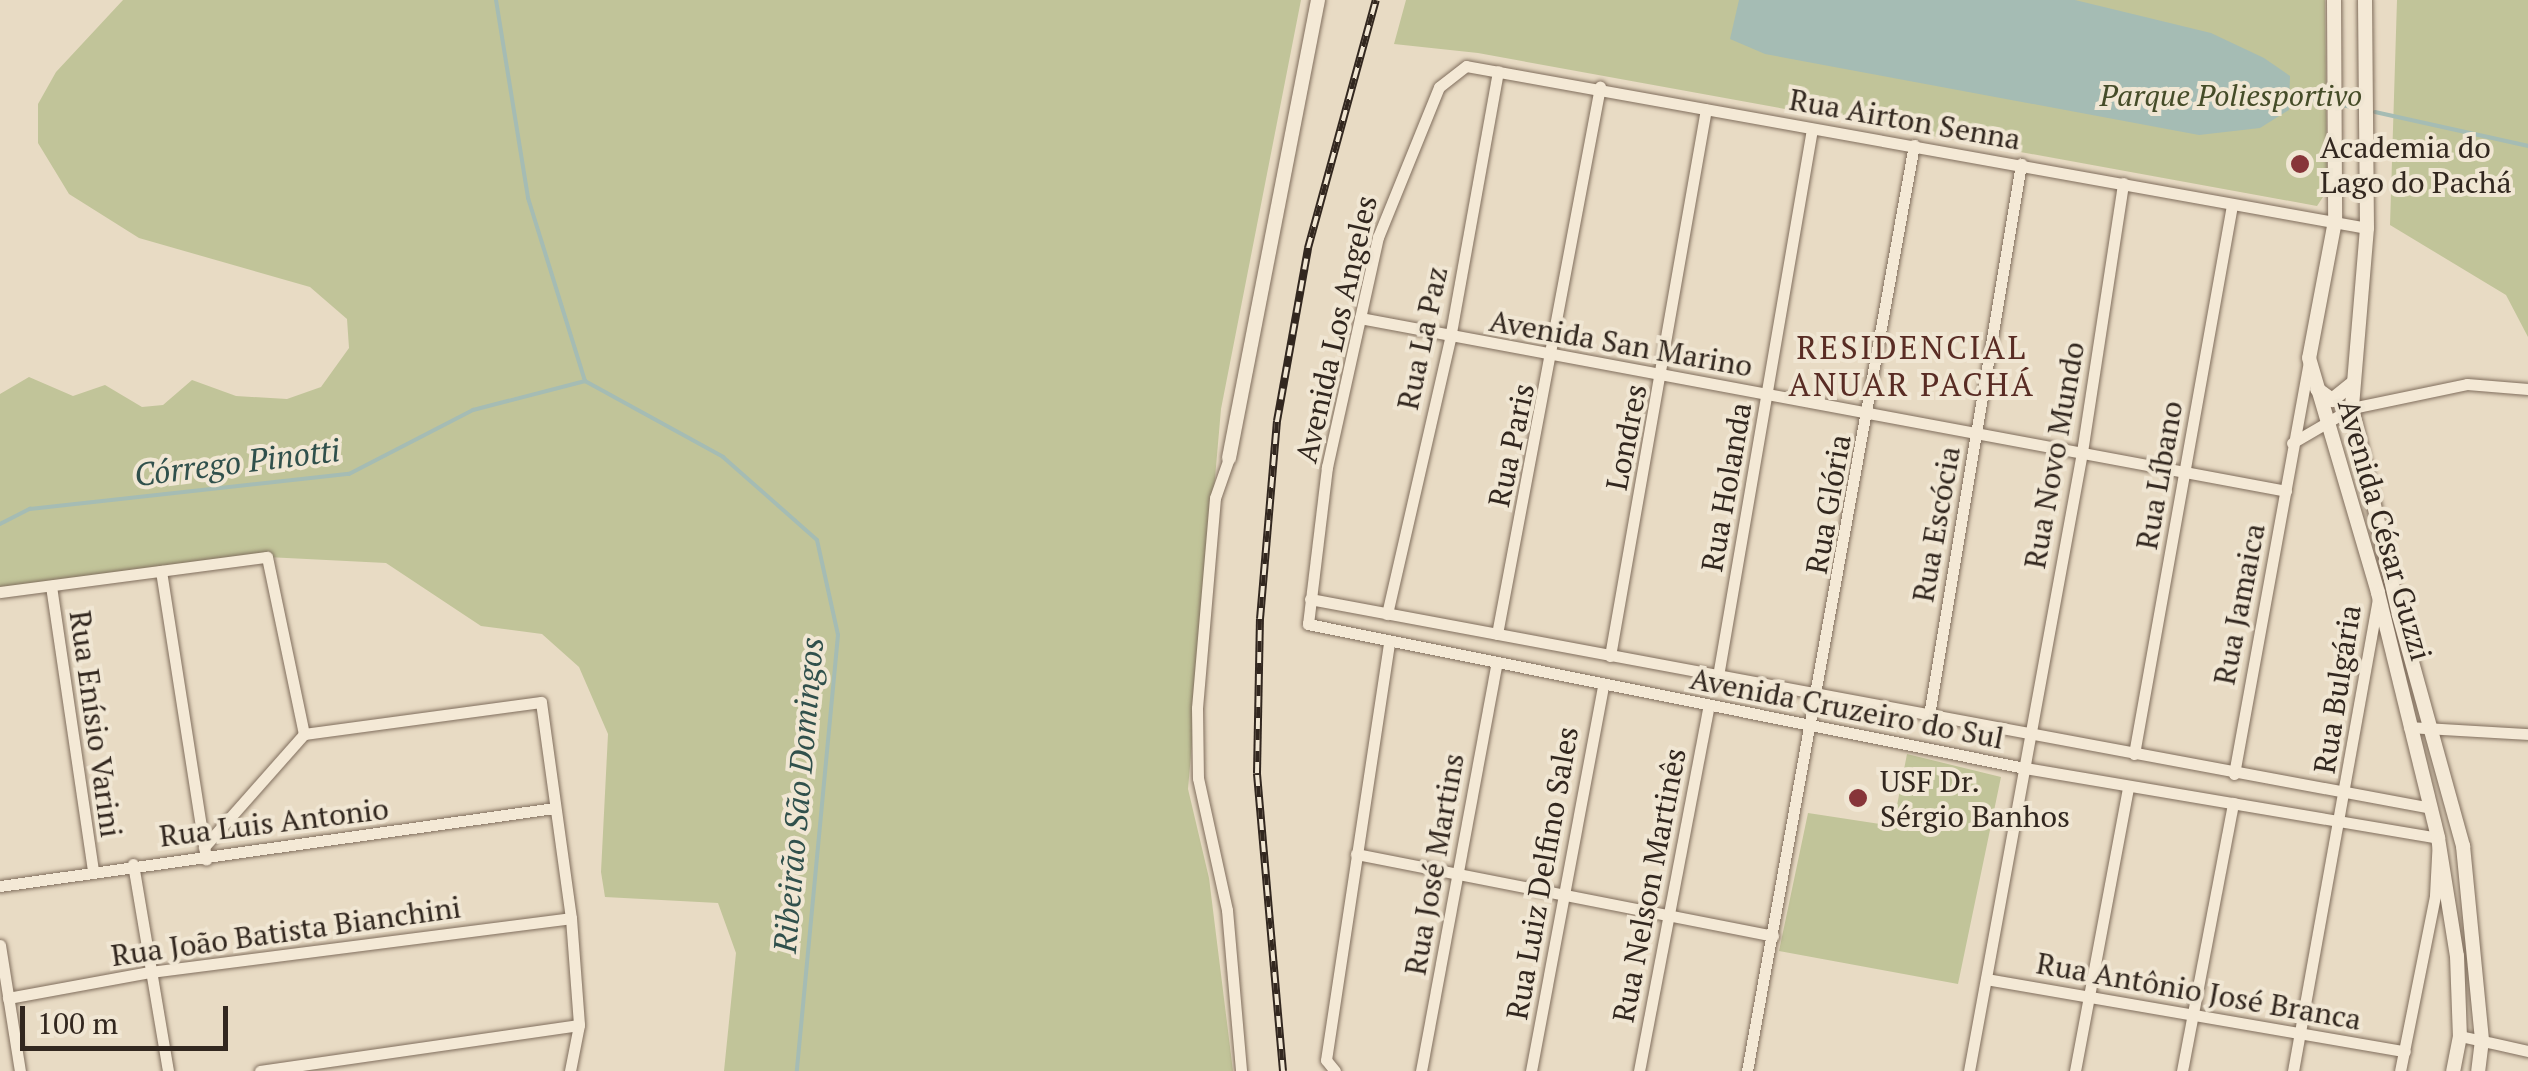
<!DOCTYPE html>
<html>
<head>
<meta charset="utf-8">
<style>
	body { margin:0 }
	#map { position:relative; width:2528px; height:1071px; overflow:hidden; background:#e8dbc4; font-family:"PT Serif",serif }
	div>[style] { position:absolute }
	.green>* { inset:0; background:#c1c499 }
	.water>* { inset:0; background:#a5bcb4 }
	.stream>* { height:4px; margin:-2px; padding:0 2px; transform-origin:2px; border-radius:2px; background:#a5bcb4 }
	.roads { filter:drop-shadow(0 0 2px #806e5d) drop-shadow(0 0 2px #806e5d) }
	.minor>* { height:11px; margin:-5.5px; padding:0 5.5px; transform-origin:5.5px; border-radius:5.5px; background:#f4e9d6 }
	.tertiary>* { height:14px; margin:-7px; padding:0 7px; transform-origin:7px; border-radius:7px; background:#f4e9d6 }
	.rail>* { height:8px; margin-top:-4px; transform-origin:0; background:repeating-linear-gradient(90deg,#f0e6d3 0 11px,#32271f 0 22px); box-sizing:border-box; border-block:2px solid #32271f }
	.dots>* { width:28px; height:28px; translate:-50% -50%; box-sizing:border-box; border:5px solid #f0e6d3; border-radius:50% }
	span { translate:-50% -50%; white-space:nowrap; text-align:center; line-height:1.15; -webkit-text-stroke:8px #f0e6d3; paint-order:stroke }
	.park-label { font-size:30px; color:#454c28; font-style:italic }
	.street-label { font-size:30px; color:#32271f }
	.poi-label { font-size:30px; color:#32271f }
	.left { translate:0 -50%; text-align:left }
	.neighbourhood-label { font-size:32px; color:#592c24; letter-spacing:2.5px }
	.water-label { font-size:32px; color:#30504c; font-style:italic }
	.scale { position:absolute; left:20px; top:1006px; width:208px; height:45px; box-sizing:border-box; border:5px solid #32271f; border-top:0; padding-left:12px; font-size:30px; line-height:35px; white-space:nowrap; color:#32271f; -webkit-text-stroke:8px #f0e6d3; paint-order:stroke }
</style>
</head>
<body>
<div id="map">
	<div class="green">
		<i style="clip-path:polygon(123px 0,1301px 0,1221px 409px,1188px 789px,1209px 878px,1233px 1071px,724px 1071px,736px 953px,718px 903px,605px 897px,601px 872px,608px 734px,579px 667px,542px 634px,481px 626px,386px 563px,267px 557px,0 591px,0 394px,29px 377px,73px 396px,105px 385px,142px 407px,163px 405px,192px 380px,236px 396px,287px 399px,321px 387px,349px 348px,347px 319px,310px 287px,139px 238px,69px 194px,38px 143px,38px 104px,56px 72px)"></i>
		<i style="clip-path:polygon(1406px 0,2325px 0,2327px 191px,2317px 206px,1478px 53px,1394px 44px)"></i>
		<i style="clip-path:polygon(2397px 0,2528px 0,2528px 337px,2506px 295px,2390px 225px)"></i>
		<i style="clip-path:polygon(1907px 754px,2001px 777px,1958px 984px,1779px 951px,1808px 813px,1893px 826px)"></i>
	</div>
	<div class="water">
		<i style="clip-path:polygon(1739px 0,2075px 0,2211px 33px,2264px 58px,2290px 76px,2289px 110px,2260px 128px,2199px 135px,1765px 54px,1730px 39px)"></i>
	</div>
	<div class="stream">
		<i style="left:496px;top:0;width:201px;rotate:80.8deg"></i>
		<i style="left:528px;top:198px;width:192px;rotate:72.7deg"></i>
		<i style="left:585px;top:381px;width:158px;rotate:28.8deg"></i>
		<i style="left:723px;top:457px;width:125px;rotate:41.4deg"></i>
		<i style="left:817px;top:540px;width:97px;rotate:77.5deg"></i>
		<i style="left:838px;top:635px;width:438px;rotate:95.4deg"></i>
		<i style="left:2287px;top:94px;width:15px;rotate:11deg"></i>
		<i style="left:2312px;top:99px;width:13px;rotate:13deg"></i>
		<i style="left:2341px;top:105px;width:17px;rotate:10deg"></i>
		<i style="left:2375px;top:112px;width:157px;rotate:12.5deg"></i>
		<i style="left:0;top:524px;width:34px;rotate:-27deg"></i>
		<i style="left:30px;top:509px;width:321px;rotate:-6.3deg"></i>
		<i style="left:349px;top:474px;width:140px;rotate:-27.3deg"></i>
		<i style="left:473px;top:410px;width:116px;rotate:-14.5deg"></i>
	</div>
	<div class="roads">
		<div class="minor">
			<i style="left:2367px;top:228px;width:915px;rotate:-169.81deg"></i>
			<i style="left:1466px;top:66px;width:34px;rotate:142deg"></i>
			<i style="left:1439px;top:87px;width:162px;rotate:112.1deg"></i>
			<i style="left:1378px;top:237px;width:236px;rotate:102.5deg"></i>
			<i style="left:1327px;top:467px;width:158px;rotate:96.9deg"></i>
			<i style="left:1308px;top:624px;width:731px;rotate:11.36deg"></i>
			<i style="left:2025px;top:768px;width:419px;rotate:9.6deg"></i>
			<i style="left:2438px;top:838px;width:58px;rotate:93deg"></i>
			<i style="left:2435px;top:896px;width:178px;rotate:101.3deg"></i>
			<i style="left:1360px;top:318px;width:942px;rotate:10.58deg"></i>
			<i style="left:2292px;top:443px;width:69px;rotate:-30.3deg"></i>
			<i style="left:2352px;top:408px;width:117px;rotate:-11.8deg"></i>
			<i style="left:2467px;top:384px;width:61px;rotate:4.7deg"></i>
			<i style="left:1229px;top:458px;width:42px;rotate:109.3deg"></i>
			<i style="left:1215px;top:498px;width:211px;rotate:94.9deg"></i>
			<i style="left:1197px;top:708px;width:70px;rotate:89.2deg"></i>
			<i style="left:1198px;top:778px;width:135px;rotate:77.6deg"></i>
			<i style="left:1227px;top:910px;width:162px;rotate:85deg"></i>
			<i style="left:161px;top:571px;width:292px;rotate:81.1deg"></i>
			<i style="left:51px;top:586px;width:286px;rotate:81.6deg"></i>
			<i style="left:0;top:592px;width:269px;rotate:-7.5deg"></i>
			<i style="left:267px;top:557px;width:181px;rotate:78.2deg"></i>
			<i style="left:1310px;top:599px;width:1140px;rotate:10.56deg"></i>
			<i style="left:1387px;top:614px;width:283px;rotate:-77.1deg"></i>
			<i style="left:1450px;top:338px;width:271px;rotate:-79.8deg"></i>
			<i style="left:1497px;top:634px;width:557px;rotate:-79.34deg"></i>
			<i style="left:1610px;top:656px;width:555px;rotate:-80.05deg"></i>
			<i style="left:1718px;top:676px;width:555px;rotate:-80.25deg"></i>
			<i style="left:1929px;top:715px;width:559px;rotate:-80.52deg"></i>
			<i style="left:2409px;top:727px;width:119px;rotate:3.4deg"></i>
			<i style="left:304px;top:734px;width:239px;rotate:-7.7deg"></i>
			<i style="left:541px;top:702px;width:218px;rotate:82.1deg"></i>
			<i style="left:571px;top:918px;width:107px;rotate:85.7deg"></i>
			<i style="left:579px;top:1025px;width:47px;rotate:101.1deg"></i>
			<i style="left:2134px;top:754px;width:558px;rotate:-79.88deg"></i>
			<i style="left:2234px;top:774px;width:421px;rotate:-79.7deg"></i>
			<i style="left:204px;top:847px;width:151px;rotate:-48.5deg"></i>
			<i style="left:1356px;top:854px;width:425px;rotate:11.1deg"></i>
			<i style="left:133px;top:864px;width:210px;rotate:80.4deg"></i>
			<i style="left:0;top:886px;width:559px;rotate:-8.01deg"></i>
			<i style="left:0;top:945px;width:128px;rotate:81deg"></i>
			<i style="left:1986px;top:979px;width:425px;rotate:9.8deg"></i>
			<i style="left:8px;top:998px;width:144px;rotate:-10.4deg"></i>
			<i style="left:150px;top:972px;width:424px;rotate:-7.3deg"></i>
			<i style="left:2460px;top:1036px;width:70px;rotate:12.4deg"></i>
			<i style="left:260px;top:1071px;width:322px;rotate:-8.2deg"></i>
			<i style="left:1335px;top:1071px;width:14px;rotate:-129deg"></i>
			<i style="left:1326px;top:1060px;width:424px;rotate:-81.4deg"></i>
			<i style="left:1421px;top:1071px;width:413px;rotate:-79.5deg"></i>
			<i style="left:1531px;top:1071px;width:393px;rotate:-79.4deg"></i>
			<i style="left:1639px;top:1071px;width:369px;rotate:-79.2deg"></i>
			<i style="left:1747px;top:1071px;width:941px;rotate:-79.78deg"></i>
			<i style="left:1969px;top:1071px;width:629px;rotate:-79.65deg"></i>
			<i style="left:2082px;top:452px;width:272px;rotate:-81.3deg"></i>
			<i style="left:2075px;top:1071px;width:289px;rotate:-79.4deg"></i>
			<i style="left:2182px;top:1071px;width:273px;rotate:-79.2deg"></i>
			<i style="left:2293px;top:1071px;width:482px;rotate:-79.8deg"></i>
		</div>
		<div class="tertiary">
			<i style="left:2334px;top:0;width:221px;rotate:89.7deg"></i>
			<i style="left:2335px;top:221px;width:139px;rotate:100.7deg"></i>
			<i style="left:2309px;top:358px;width:245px;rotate:73.6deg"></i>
			<i style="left:2378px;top:593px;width:252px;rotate:76.2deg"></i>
			<i style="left:2438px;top:838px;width:120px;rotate:80.9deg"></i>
			<i style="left:2457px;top:956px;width:80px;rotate:87.9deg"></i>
			<i style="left:2460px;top:1036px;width:36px;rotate:101deg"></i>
			<i style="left:2365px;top:0;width:228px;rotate:89.5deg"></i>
			<i style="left:2367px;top:228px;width:181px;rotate:94.8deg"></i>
			<i style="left:2352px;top:408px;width:212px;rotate:77.2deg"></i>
			<i style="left:2399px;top:615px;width:240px;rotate:74.5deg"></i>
			<i style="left:2463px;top:846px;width:195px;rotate:84.4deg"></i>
			<i style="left:2482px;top:1040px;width:31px;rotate:97deg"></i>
			<i style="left:2317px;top:389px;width:19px;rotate:36deg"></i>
			<i style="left:2332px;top:400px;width:26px;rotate:-39deg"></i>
			<i style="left:1229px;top:458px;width:467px;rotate:-79deg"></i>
		</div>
	</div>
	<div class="rail">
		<i style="left:1283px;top:1071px;width:299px;rotate:-95deg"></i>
		<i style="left:1257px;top:773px;width:154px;rotate:-88.9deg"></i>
		<i style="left:1260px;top:619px;width:199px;rotate:-85.1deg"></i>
		<i style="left:1277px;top:421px;width:176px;rotate:-79.8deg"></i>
		<i style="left:1308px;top:248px;width:257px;rotate:-74.7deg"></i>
	</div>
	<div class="dots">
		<i style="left:2300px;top:164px;background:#873539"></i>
		<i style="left:1858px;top:798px;background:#873539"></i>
	</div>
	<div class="park-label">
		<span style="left:2231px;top:95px">Parque Poliesportivo</span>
	</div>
	<div class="street-label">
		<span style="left:1905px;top:119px;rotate:10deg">Rua Airton Senna</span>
		<span style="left:1336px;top:329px;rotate:-77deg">Avenida Los Angeles</span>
		<span style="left:1422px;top:338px;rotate:-78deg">Rua La Paz</span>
		<span style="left:1621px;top:343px;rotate:10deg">Avenida San Marino</span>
		<span style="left:1626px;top:437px;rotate:-79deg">Londres</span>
		<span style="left:1511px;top:445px;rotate:-78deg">Rua Paris</span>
		<span style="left:2054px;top:455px;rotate:-80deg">Rua Novo Mundo</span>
		<span style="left:2159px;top:475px;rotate:-80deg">Rua Líbano</span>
		<span style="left:1726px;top:487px;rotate:-80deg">Rua Holanda</span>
		<span style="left:1828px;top:504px;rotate:-80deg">Rua Glória</span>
		<span style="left:1936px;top:524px;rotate:-80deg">Rua Escócia</span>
		<span style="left:2385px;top:530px;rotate:74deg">Avenida César Guzzi</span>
		<span style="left:2239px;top:604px;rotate:-79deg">Rua Jamaica</span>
		<span style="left:2337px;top:689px;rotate:-81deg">Rua Bulgária</span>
		<span style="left:1847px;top:708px;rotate:11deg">Avenida Cruzeiro do Sul</span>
		<span style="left:96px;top:724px;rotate:82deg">Rua Enísio Varini</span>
		<span style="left:274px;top:822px;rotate:-7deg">Rua Luis Antonio</span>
		<span style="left:1434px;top:864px;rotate:-80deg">Rua José Martins</span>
		<span style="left:1542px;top:873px;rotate:-80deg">Rua Luiz Delfino Sales</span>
		<span style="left:1649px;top:885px;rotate:-79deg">Rua Nelson Martinês</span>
		<span style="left:286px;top:931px;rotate:-8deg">Rua João Batista Bianchini</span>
		<span style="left:2199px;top:991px;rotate:10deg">Rua Antônio José Branca</span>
	</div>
	<div class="poi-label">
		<span class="left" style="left:2320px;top:164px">Academia do<br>Lago do Pachá</span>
		<span class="left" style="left:1880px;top:798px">USF Dr.<br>Sérgio Banhos</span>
	</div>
	<div class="neighbourhood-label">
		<span style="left:1912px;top:366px">RESIDENCIAL<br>ANUAR PACHÁ</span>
	</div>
	<div class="water-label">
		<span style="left:237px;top:462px;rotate:-7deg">Córrego Pinotti</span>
		<span style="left:798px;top:795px;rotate:-85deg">Ribeirão São Domingos</span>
	</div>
	<div class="scale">100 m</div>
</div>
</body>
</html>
